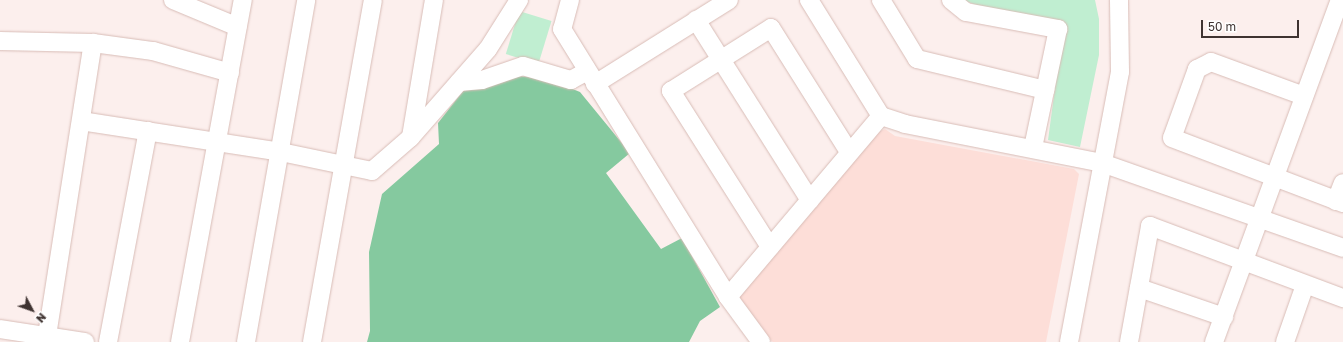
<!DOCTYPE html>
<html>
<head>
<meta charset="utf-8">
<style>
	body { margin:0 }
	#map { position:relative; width:1343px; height:342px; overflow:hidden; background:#fcefed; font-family:"Golos Text",sans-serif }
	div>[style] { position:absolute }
	.built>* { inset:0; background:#fdded8 }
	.green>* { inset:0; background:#c0eed1; transform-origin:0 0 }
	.forest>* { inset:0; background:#85c99f }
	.roads { filter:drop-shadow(0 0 1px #d8bcb6) drop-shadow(0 0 1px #d8bcb6) }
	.minor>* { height:18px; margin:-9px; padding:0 9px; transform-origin:9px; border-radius:9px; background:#fff }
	span { translate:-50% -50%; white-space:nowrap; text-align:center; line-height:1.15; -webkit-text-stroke:4px #fff; paint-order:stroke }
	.north { position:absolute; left:12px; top:290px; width:40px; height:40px; -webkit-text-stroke:3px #fff; paint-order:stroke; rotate:131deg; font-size:11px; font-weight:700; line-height:16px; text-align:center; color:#3f3331 }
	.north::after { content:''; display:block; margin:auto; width:14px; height:18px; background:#3f3331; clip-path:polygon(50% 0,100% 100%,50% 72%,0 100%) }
	.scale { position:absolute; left:1201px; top:20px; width:98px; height:18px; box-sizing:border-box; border:2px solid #3f3331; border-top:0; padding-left:5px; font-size:12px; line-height:14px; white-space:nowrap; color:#3f3331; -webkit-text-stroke:3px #fff; paint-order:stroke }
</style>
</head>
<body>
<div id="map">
	<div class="built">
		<i style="clip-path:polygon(885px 129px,895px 136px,1074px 169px,1079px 174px,1046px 342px,773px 342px,765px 335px,738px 295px,878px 132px)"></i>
	</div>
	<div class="green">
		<i style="clip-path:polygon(963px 0,1095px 0,1099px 19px,1099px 55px,1080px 147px,1048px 140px,1064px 21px,981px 7px)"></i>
		<i style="left:519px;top:11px;width:34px;height:45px;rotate:17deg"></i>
	</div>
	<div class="forest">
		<i style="clip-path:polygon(516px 76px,545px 78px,580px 92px,630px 153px,606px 173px,661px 249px,682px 238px,720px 307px,700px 321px,689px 342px,367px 342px,370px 331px,369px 252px,382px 194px,439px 144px,438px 123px,463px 91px)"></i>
	</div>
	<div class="roads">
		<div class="minor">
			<i style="left:173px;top:0;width:70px;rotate:22.6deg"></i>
			<i style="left:570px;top:0;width:30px;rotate:105deg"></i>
			<i style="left:562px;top:29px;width:315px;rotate:58.2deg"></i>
			<i style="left:728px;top:297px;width:56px;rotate:53.7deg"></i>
			<i style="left:809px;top:0;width:137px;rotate:58.2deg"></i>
			<i style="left:881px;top:116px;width:25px;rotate:18deg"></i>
			<i style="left:905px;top:124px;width:201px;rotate:11.2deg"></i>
			<i style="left:1102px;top:163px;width:256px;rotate:19.4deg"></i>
			<i style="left:881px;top:0;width:69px;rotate:58.6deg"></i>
			<i style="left:917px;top:59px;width:132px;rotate:13.6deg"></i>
			<i style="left:951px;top:0;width:19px;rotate:39deg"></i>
			<i style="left:966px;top:12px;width:94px;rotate:10.5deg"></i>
			<i style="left:1058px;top:29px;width:122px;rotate:101.9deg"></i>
			<i style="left:696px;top:20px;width:213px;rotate:57.7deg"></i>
			<i style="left:0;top:41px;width:93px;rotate:1.2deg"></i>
			<i style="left:93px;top:43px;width:61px;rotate:7.6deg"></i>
			<i style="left:153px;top:51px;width:80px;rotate:15.9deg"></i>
			<i style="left:459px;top:82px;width:23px;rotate:-5deg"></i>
			<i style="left:482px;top:80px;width:43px;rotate:-18.9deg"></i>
			<i style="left:523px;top:66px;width:50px;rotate:16.3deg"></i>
			<i style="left:571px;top:80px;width:18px;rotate:-29deg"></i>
			<i style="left:595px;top:84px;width:158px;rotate:-32.1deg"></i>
			<i style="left:1304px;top:96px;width:99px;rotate:-159.9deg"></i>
			<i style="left:1211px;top:62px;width:16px;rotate:153deg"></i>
			<i style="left:1197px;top:69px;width:73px;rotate:109.9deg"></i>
			<i style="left:1172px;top:138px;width:183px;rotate:20.8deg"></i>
			<i style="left:81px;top:121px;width:202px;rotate:8.8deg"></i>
			<i style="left:281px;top:152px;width:93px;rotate:11.8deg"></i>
			<i style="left:372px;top:171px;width:50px;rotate:-41deg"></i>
			<i style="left:410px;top:138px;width:118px;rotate:-48.8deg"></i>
			<i style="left:488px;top:49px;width:58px;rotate:-57.7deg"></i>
			<i style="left:411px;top:137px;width:139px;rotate:-80.5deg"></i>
			<i style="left:1336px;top:201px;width:19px;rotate:-69deg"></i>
			<i style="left:770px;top:247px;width:185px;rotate:-122.4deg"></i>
			<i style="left:671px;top:91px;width:118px;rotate:-32.2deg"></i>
			<i style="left:771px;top:28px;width:146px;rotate:57.8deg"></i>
			<i style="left:1139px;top:288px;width:90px;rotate:18.8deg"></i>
			<i style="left:728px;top:297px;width:237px;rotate:-49.8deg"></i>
			<i style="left:0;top:329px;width:86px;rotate:8.7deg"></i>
			<i style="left:46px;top:342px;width:303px;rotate:-81.1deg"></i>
			<i style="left:108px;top:342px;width:215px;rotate:-79.3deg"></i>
			<i style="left:180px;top:342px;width:348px;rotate:-79.6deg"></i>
			<i style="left:246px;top:342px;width:347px;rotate:-80deg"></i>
			<i style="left:312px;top:342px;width:347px;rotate:-79.9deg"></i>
			<i style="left:1069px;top:342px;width:275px;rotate:-79.3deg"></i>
			<i style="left:1120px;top:72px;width:72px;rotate:-90.8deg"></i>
			<i style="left:1129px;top:342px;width:118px;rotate:-79.7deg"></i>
			<i style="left:1150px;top:226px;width:206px;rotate:20.5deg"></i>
			<i style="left:1214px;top:342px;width:364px;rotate:-69.8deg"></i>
			<i style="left:1285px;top:342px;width:60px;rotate:-70.7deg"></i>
		</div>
	</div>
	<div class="north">N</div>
	<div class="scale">50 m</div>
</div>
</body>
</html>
